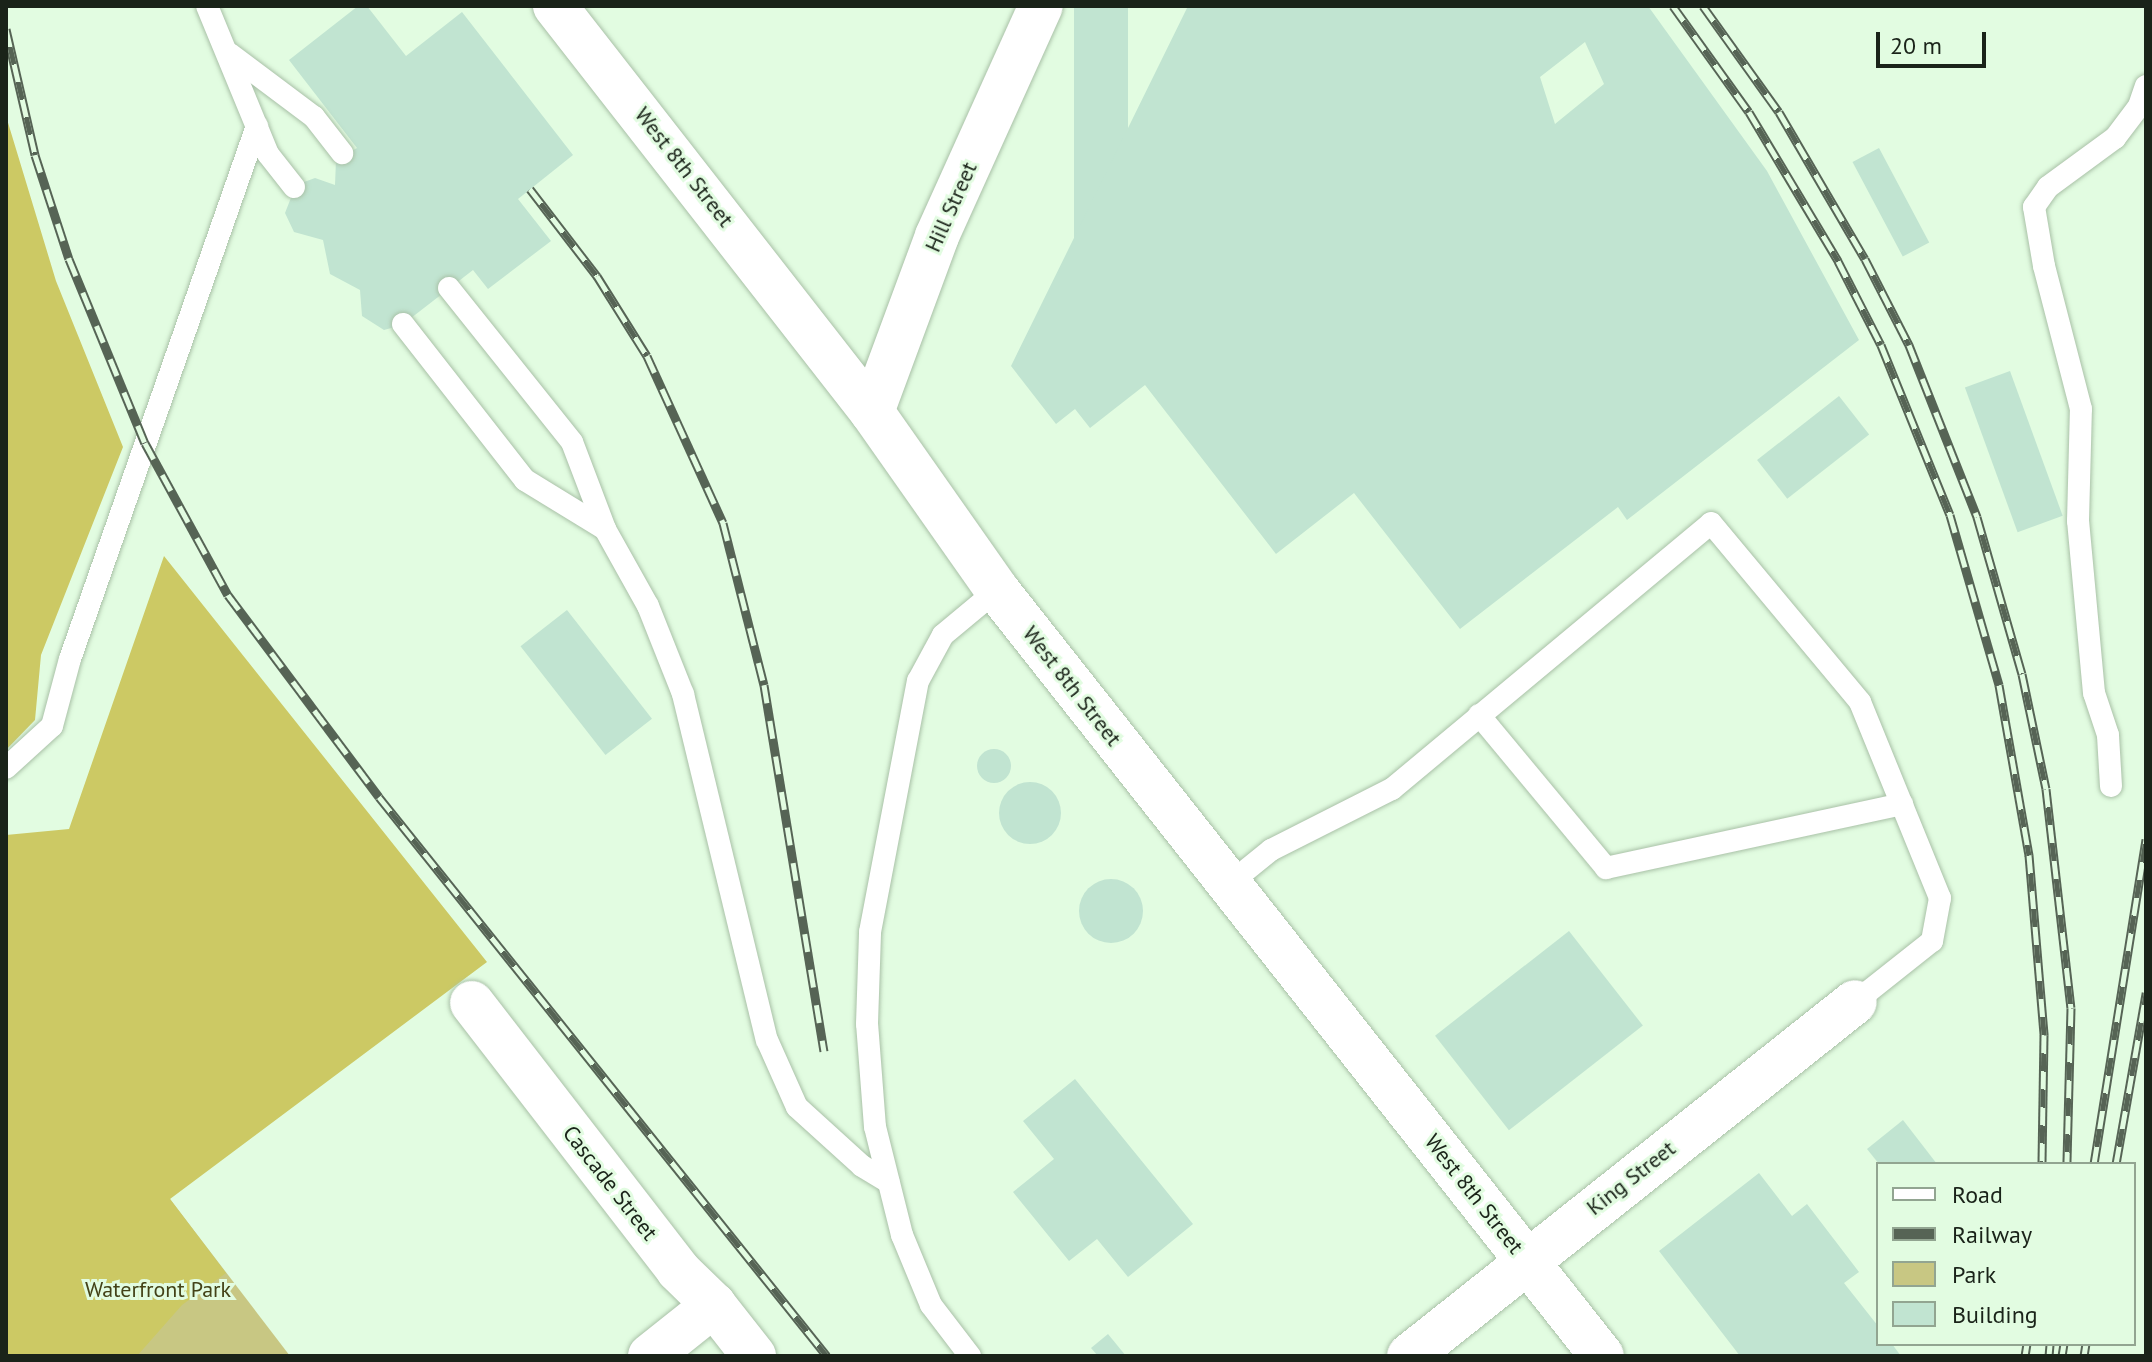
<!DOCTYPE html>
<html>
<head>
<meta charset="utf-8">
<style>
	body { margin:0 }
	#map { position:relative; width:2152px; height:1362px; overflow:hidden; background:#e2fce1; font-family:"PT Sans",sans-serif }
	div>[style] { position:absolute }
	.green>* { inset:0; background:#c8c783 }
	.forest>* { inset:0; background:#ccc964 }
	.building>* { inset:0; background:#c1e4d1; transform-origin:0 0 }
	.round { border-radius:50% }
	.roads { filter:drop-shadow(0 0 2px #a9c1a7) drop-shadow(0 0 2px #a9c1a7) }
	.service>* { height:22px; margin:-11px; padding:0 11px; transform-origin:11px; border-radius:11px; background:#fff }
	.minor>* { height:44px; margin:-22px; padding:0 22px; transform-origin:22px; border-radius:22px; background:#fff }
	.tertiary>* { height:44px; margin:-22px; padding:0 22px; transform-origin:22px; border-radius:22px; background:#fff }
	.rail>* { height:9px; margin-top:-4.5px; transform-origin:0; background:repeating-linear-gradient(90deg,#e2fce1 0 18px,#566455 0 36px); box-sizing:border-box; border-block:2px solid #566455 }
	span { translate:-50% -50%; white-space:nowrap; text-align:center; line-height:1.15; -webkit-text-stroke:6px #e2fce1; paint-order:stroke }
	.street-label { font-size:22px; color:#1a2319 }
	.park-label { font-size:22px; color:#434217 }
	.frame { position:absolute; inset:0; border:8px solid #1a2319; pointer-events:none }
	.legend { position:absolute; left:1876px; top:1162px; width:260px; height:184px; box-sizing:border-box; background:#e2fce1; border:2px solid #92a591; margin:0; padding:10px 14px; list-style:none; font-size:24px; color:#1a2319 }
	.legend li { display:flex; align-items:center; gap:16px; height:40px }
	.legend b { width:40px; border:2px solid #92a591 }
	.scale { position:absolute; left:1876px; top:32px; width:110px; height:36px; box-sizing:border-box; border:4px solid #1a2319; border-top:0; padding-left:10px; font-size:24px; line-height:28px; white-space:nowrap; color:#1a2319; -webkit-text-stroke:6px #e2fce1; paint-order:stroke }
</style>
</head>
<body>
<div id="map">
	<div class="green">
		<i style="clip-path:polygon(170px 1199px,290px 1356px,6px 1356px)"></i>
	</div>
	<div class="forest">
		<i style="clip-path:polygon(6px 116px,56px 281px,123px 447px,41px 655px,35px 720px,6px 750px)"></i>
		<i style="clip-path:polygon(164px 556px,487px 962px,170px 1199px,226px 1273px,182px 1305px,137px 1356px,6px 1356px,6px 835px,69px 829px)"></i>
	</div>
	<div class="building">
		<i style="clip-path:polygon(358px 6px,367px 6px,406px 56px,462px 12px,573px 155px,518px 199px,551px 241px,488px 289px,473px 270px,402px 325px,384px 330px,362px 316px,360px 290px,330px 274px,323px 240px,294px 232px,285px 213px,296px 185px,315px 178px,335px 185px,336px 160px,357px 148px,289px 60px)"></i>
		<i style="left:1074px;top:6px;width:54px;height:340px"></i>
		<i style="clip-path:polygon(evenodd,1188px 6px,1648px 6px,1767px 171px,1859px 340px,1627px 520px,1618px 507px,1460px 629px,1354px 493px,1276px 554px,1145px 385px,1090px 428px,1075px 409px,1056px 424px,1011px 366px,1188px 6px,1585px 42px,1604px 84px,1555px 124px,1540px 77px,1585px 42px)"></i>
		<i style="left:1879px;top:148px;width:107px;height:30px;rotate:62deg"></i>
		<i style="left:2010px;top:371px;width:154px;height:48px;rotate:70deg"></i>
		<i style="left:1839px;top:396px;width:49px;height:104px;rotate:52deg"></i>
		<i style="left:567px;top:610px;width:138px;height:59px;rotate:52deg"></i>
		<i class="round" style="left:977px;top:749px;width:34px;height:34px"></i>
		<i class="round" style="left:999px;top:782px;width:62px;height:62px"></i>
		<i class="round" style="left:1079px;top:879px;width:64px;height:64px"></i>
		<i style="left:1569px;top:931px;width:120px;height:170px;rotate:52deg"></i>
		<i style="clip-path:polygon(1075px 1079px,1193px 1224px,1128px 1277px,1097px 1239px,1069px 1261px,1013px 1192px,1054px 1159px,1023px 1121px)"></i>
		<i style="clip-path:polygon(1903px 1120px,1937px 1164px,1879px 1164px,1867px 1149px)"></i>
		<i style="clip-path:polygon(1759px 1173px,1792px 1216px,1807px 1204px,1859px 1272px,1844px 1283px,1878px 1326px,1878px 1344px,1892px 1344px,1901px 1356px,1740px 1356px,1659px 1251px)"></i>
		<i style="clip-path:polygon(1108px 1334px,1126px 1356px,1098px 1356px,1091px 1348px)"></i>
	</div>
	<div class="roads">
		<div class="service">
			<i style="left:207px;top:6px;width:160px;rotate:67.6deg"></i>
			<i style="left:268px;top:154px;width:42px;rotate:51.8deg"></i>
			<i style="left:230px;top:54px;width:105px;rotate:36.9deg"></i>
			<i style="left:314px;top:117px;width:46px;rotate:52.1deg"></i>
			<i style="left:449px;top:288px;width:197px;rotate:51.4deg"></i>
			<i style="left:572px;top:442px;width:93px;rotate:69.2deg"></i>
			<i style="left:403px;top:324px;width:198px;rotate:52deg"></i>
			<i style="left:525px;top:480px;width:94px;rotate:31.5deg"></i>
			<i style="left:605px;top:529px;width:88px;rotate:60.8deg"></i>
			<i style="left:648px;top:606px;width:95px;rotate:68.3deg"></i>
			<i style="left:683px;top:694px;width:356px;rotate:76.4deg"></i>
			<i style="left:767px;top:1040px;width:73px;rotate:65.9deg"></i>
			<i style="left:797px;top:1107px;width:88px;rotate:42.2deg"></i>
			<i style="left:862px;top:1166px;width:31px;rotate:31deg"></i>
			<i style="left:1479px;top:715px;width:199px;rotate:50.3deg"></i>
			<i style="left:1606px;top:868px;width:303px;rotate:-12.2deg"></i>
			<i style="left:6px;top:768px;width:62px;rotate:-42.4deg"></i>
			<i style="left:52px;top:726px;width:69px;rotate:-75deg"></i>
			<i style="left:70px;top:659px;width:565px;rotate:-70.67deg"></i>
			<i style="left:2111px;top:786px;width:51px;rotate:-93.4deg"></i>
			<i style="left:2108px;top:735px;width:44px;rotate:-108.4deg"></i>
			<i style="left:2094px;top:693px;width:173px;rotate:-95.3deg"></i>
			<i style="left:2078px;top:521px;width:112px;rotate:-88.5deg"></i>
			<i style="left:2081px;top:409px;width:148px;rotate:-104.5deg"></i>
			<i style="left:2044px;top:266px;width:60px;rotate:-99.6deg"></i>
			<i style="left:2034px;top:207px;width:24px;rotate:-55deg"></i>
			<i style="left:2048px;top:187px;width:83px;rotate:-36.2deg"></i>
			<i style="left:2115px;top:138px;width:40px;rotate:-53deg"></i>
			<i style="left:2139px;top:106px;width:21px;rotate:-71deg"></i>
			<i style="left:1229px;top:884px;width:54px;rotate:-39deg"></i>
			<i style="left:1271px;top:850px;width:136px;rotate:-26.8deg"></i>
			<i style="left:1392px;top:789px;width:415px;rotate:-39.8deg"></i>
			<i style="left:1711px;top:523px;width:233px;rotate:50.2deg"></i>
			<i style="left:1860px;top:702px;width:212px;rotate:67.8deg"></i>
			<i style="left:1940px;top:898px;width:44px;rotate:100.5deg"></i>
			<i style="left:1932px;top:941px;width:98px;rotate:141.6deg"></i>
			<i style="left:970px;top:1356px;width:64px;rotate:-127.4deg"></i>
			<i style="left:931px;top:1305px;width:76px;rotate:-112.5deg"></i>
			<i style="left:902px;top:1235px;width:111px;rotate:-104deg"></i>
			<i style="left:875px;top:1127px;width:103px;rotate:-94.4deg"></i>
			<i style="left:867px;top:1024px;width:92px;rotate:-88.1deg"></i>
			<i style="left:870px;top:932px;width:256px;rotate:-79.2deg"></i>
			<i style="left:918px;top:681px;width:52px;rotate:-61.5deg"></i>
			<i style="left:943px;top:635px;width:70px;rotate:-39.8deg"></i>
		</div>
		<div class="minor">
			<i style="left:872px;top:412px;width:188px;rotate:-69.7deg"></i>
			<i style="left:937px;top:236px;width:252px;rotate:-65.7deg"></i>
			<i style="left:472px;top:1003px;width:337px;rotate:52.3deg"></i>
			<i style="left:678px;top:1270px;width:50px;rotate:44.2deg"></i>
			<i style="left:714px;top:1305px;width:65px;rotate:51.9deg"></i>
			<i style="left:650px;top:1356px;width:82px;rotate:-38.6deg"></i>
			<i style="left:1409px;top:1356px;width:569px;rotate:-38.44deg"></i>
		</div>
		<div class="tertiary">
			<i style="left:555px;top:6px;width:515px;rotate:52.02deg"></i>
			<i style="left:872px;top:412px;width:218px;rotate:54.9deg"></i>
			<i style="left:997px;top:590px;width:976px;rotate:51.7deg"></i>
		</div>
	</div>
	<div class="rail">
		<i style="left:1673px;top:6px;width:130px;rotate:54.4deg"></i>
		<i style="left:1749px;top:112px;width:174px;rotate:59.1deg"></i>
		<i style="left:1838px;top:261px;width:94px;rotate:62.9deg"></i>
		<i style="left:1881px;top:345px;width:183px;rotate:67.9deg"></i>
		<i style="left:1950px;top:515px;width:177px;rotate:73.9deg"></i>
		<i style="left:1999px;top:685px;width:173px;rotate:80deg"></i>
		<i style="left:2029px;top:855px;width:181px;rotate:85.2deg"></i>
		<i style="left:2044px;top:1035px;width:129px;rotate:90.9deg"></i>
		<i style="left:1703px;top:6px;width:130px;rotate:54.4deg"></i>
		<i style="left:1779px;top:112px;width:170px;rotate:59.7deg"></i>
		<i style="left:1865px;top:259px;width:97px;rotate:62.9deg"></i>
		<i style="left:1909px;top:345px;width:185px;rotate:68.4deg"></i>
		<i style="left:1977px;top:517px;width:163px;rotate:74deg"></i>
		<i style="left:2022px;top:674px;width:117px;rotate:78.2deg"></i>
		<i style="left:2046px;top:789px;width:220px;rotate:83.5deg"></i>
		<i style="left:2071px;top:1008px;width:156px;rotate:91.5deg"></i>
		<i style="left:6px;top:29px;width:129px;rotate:77deg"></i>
		<i style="left:35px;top:155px;width:109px;rotate:71.9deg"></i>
		<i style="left:69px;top:259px;width:199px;rotate:67.6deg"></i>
		<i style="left:145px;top:443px;width:173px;rotate:61.4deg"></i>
		<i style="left:228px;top:595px;width:252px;rotate:53.2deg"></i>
		<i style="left:379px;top:797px;width:716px;rotate:51.29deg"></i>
		<i style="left:530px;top:189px;width:110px;rotate:52.4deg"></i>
		<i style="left:597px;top:276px;width:94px;rotate:58deg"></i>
		<i style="left:647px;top:356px;width:183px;rotate:65.5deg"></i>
		<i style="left:723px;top:523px;width:167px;rotate:75.8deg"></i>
		<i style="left:764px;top:685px;width:371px;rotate:80.7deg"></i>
		<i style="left:2094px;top:1164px;width:329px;rotate:-80.9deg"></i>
		<i style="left:2116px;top:1164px;width:174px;rotate:-80deg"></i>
		<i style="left:2025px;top:1356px;width:12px;rotate:-81deg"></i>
		<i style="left:2049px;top:1356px;width:12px;rotate:-85deg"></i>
		<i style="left:2062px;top:1356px;width:12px;rotate:-81deg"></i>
		<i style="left:2084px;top:1356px;width:12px;rotate:-81deg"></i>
	</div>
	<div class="street-label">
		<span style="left:684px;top:167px;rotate:52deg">West 8th Street</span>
		<span style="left:951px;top:207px;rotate:-66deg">Hill Street</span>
		<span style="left:1072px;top:686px;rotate:52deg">West 8th Street</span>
		<span style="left:1631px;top:1178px;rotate:-38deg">King Street</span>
		<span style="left:610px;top:1183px;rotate:52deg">Cascade Street</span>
		<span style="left:1474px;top:1194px;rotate:52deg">West 8th Street</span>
	</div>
	<div class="park-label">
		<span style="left:158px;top:1290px">Waterfront Park</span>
	</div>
	<div class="frame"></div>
	<ul class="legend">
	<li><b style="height:10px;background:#fff"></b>Road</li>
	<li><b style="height:10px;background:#566455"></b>Railway</li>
	<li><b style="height:22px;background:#c8c783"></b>Park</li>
	<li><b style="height:22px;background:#c1e4d1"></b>Building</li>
	</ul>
	<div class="scale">20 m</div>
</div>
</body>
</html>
